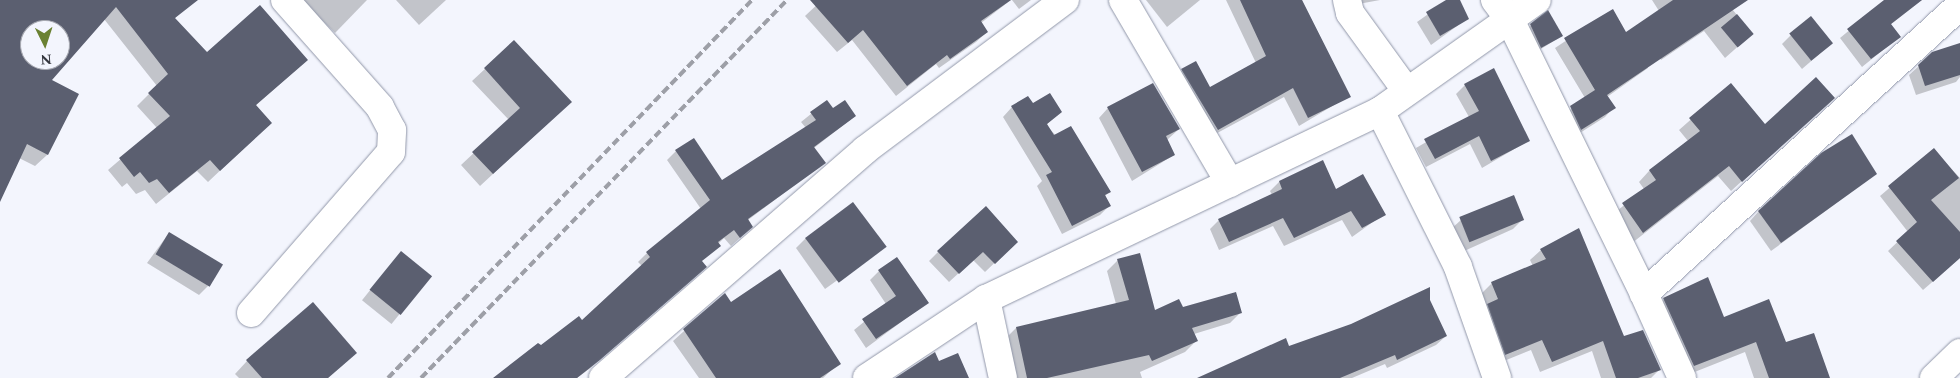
<!DOCTYPE html>
<html>
<head>
<meta charset="utf-8">
<style>
	body { margin:0 }
	#map { position:relative; width:1960px; height:378px; overflow:hidden; background:#f3f5fd; font-family:Spectral,serif }
	div>[style] { position:absolute }
	.shadow>* { inset:0; background:#0003; transform-origin:0 0 }
	.building>* { inset:0; background:#5b5f70; transform-origin:0 0 }
	.roads { filter:drop-shadow(0 0 1px #9197a9) drop-shadow(0 0 1px #9197a9) }
	.minor>* { height:28px; margin:-14px; padding:0 14px; transform-origin:14px; border-radius:14px; background:#fff }
	.rail>* { height:4px; margin-top:-2px; transform-origin:0; background:repeating-linear-gradient(90deg,#9d9fa7 0 8px,transparent 0 12px) }
	span { translate:-50% -50%; white-space:nowrap; text-align:center; line-height:1.15; -webkit-text-stroke:5px #f3f5fd; paint-order:stroke }
	.north { position:absolute; left:20px; top:20px; width:50px; height:50px; box-sizing:border-box; background:#f3f5fd; border:1px solid #a7a9b1; border-radius:50%; rotate:176deg; font-size:14px; font-weight:700; line-height:20px; text-align:center; color:#35373f }
	.north::after { content:''; display:block; margin:auto; width:18px; height:22px; background:#6a8133; clip-path:polygon(50% 0,100% 100%,50% 72%,0 100%) }
</style>
</head>
<body>
<div id="map">
	<div class="shadow">
		<i style="clip-path:polygon(evenodd,0 0,177px 0,184px 9px,174px 19px,206px 53px,307px 60px,255px 106px,259px 134px,208px 182px,197px 171px,156px 204px,145px 190px,136px 194px,127px 183px,122px 187px,108px 170px,157px 128px,137px 106px,157px 86px,104px 19px,50px 81px,78px 94px,47px 155px,35px 166px,19px 158px,0 199px,0 0,30px 30px,60px 30px,60px 60px,30px 60px,30px 30px)"></i>
		<i style="clip-path:polygon(301px 0,367px 0,335px 33px)"></i>
		<i style="clip-path:polygon(396px 0,446px 0,419px 25px)"></i>
		<i style="clip-path:polygon(822px 0,1011px 0,981px 23px,987px 32px,976px 42px,939px 68px,936px 64px,896px 96px,852px 40px,837px 52px,805px 16px)"></i>
		<i style="clip-path:polygon(1012px 0,1031px 0,1019px 9px)"></i>
		<i style="clip-path:polygon(1146px 0,1200px 0,1167px 27px)"></i>
		<i style="clip-path:polygon(1226px 0,1302px 0,1349px 96px,1299px 126px,1284px 97px,1208px 138px,1173px 79px,1182px 70px,1210px 89px,1256px 63px)"></i>
		<i style="clip-path:polygon(1352px 0,1380px 0,1353px 5px)"></i>
		<i style="clip-path:polygon(1448px 0,1458px 0,1468px 18px,1431px 45px,1417px 22px)"></i>
		<i style="clip-path:polygon(1652px 0,1725px 0,1752px 34px,1725px 58px,1704px 31px,1661px 60px,1642px 26px,1659px 11px)"></i>
		<i style="clip-path:polygon(1886px 0,1922px 0,1890px 25px,1899px 37px,1862px 67px,1840px 38px)"></i>
		<i style="clip-path:polygon(1548px 12px,1562px 36px,1536px 52px,1525px 30px)"></i>
		<i style="clip-path:polygon(1609px 12px,1648px 68px,1607px 97px,1614px 107px,1605px 117px,1572px 138px,1561px 117px,1585px 98px,1555px 48px)"></i>
		<i style="clip-path:polygon(1791px 35px,1832px 43px,1802px 69px,1782px 44px)"></i>
		<i style="clip-path:polygon(514px 42px,558px 114px,480px 186px,461px 165px,509px 120px,472px 81px)"></i>
		<i style="clip-path:polygon(1960px 58px,1960px 77px,1956px 82px,1916px 95px,1909px 75px,1919px 66px)"></i>
		<i style="clip-path:polygon(1465px 85px,1528px 141px,1482px 168px,1470px 144px,1426px 167px,1416px 148px,1469px 117px,1456px 94px)"></i>
		<i style="clip-path:polygon(1730px 85px,1765px 125px,1822px 108px,1731px 191px,1718px 176px,1632px 243px,1612px 215px,1644px 189px,1639px 182px,1649px 171px,1688px 141px,1679px 130px)"></i>
		<i style="clip-path:polygon(827px 101px,833px 110px,855px 116px,814px 148px,824px 163px,748px 220px,742px 236px,731px 246px,724px 238px,701px 261px,696px 276px,589px 369px,577px 378px,495px 378px,582px 322px,642px 266px,638px 262px,647px 253px,701px 209px,667px 160px,676px 151px,722px 181px,806px 128px,801px 122px)"></i>
		<i style="clip-path:polygon(1032px 105px,1060px 112px,1046px 125px,1109px 192px,1105px 196px,1110px 205px,1100px 215px,1062px 234px,1037px 186px,1042px 181px,1003px 117px,1012px 107px)"></i>
		<i style="clip-path:polygon(1108px 108px,1179px 129px,1167px 140px,1174px 155px,1132px 181px,1099px 118px)"></i>
		<i style="clip-path:polygon(1934px 150px,1960px 178px,1960px 258px,1923px 290px,1888px 251px,1908px 232px,1880px 196px)"></i>
		<i style="clip-path:polygon(1876px 174px,1771px 251px,1750px 221px,1759px 211px)"></i>
		<i style="clip-path:polygon(1279px 182px,1335px 191px,1384px 214px,1352px 237px,1342px 220px,1284px 246px,1273px 226px,1219px 250px,1210px 229px,1219px 220px,1272px 195px,1270px 191px)"></i>
		<i style="clip-path:polygon(1523px 219px,1513px 229px,1462px 252px,1451px 229px,1461px 220px)"></i>
		<i style="clip-path:polygon(169px 233px,208px 286px,199px 295px,147px 263px)"></i>
		<i style="clip-path:polygon(806px 238px,885px 246px,825px 289px,796px 248px)"></i>
		<i style="clip-path:polygon(1541px 250px,1623px 338px,1660px 369px,1651px 378px,1601px 378px,1592px 351px,1540px 372px,1531px 350px,1494px 365px,1481px 294px,1492px 283px,1533px 266px,1530px 260px)"></i>
		<i style="clip-path:polygon(1007px 251px,985px 272px,973px 260px,949px 282px,929px 261px,938px 252px)"></i>
		<i style="left:401px;top:252px;width:38px;height:62px;rotate:39deg"></i>
		<i style="clip-path:polygon(1118px 260px,1154px 312px,1241px 312px,1230px 323px,1194px 334px,1196px 341px,1185px 352px,1140px 372px,1142px 378px,1012px 378px,1005px 339px,1016px 328px,1116px 304px,1107px 271px)"></i>
		<i style="clip-path:polygon(879px 271px,927px 303px,866px 348px,854px 330px,886px 304px,870px 280px)"></i>
		<i style="clip-path:polygon(724px 295px,730px 304px,839px 363px,823px 378px,699px 378px,673px 341px)"></i>
		<i style="clip-path:polygon(1664px 299px,1786px 344px,1826px 378px,1754px 378px,1745px 352px,1682px 377px,1652px 310px)"></i>
		<i style="clip-path:polygon(1429px 301px,1446px 336px,1436px 345px,1387px 368px,1385px 364px,1352px 378px,1204px 378px)"></i>
		<i style="clip-path:polygon(313px 304px,356px 353px,343px 365px,328px 378px,239px 378px,235px 374px,247px 361px)"></i>
	</div>
	<div class="building">
		<i style="clip-path:polygon(evenodd,0 0,198px 0,175px 18px,207px 52px,260px 5px,308px 60px,256px 105px,272px 123px,220px 171px,210px 160px,169px 193px,157px 179px,149px 183px,140px 172px,134px 177px,119px 158px,170px 116px,148px 93px,168px 74px,116px 7px,52px 80px,79px 94px,48px 155px,27px 144px,0 202px,0 0,30px 30px,60px 30px,60px 60px,30px 60px,30px 30px)"></i>
		<i style="clip-path:polygon(810px 0,1011px 0,981px 21px,988px 32px,950px 59px,947px 55px,907px 86px,863px 30px,848px 43px)"></i>
		<i style="clip-path:polygon(1240px 0,1302px 0,1351px 97px,1308px 118px,1293px 88px,1218px 130px,1181px 69px,1196px 61px,1210px 87px,1266px 56px)"></i>
		<i style="clip-path:polygon(1446px 0,1460px 0,1469px 19px,1440px 36px,1426px 12px)"></i>
		<i style="clip-path:polygon(1673px 0,1748px 0,1607px 95px,1616px 108px,1581px 130px,1570px 106px,1595px 90px,1564px 38px,1613px 9px,1626px 32px)"></i>
		<i style="clip-path:polygon(1884px 0,1922px 0,1891px 24px,1901px 37px,1871px 59px,1847px 29px)"></i>
		<i style="clip-path:polygon(1548px 10px,1563px 36px,1541px 48px,1530px 24px)"></i>
		<i style="left:1737px;top:14px;width:26px;height:21px;rotate:50deg"></i>
		<i style="left:1811px;top:16px;width:35px;height:28px;rotate:51deg"></i>
		<i style="clip-path:polygon(514px 40px,572px 102px,493px 174px,472px 152px,520px 108px,484px 68px)"></i>
		<i style="clip-path:polygon(1960px 43px,1960px 75px,1925px 86px,1918px 65px,1932px 52px)"></i>
		<i style="clip-path:polygon(1494px 68px,1530px 141px,1491px 161px,1479px 136px,1435px 159px,1424px 139px,1479px 111px,1464px 84px)"></i>
		<i style="clip-path:polygon(1816px 77px,1835px 98px,1742px 182px,1729px 166px,1643px 233px,1622px 203px,1656px 180px,1649px 170px,1700px 131px,1689px 118px,1731px 83px,1765px 124px)"></i>
		<i style="clip-path:polygon(1153px 83px,1180px 129px,1166px 136px,1175px 155px,1142px 172px,1107px 107px)"></i>
		<i style="clip-path:polygon(1050px 93px,1062px 112px,1047px 124px,1054px 135px,1071px 126px,1111px 192px,1105px 195px,1111px 206px,1072px 226px,1046px 175px,1052px 172px,1011px 106px,1028px 96px,1033px 103px)"></i>
		<i style="clip-path:polygon(827px 100px,833px 108px,845px 100px,856px 116px,814px 147px,826px 163px,748px 219px,753px 227px,740px 238px,734px 230px,718px 242px,721px 246px,702px 261px,707px 267px,600px 360px,577px 378px,493px 378px,538px 343px,541px 345px,579px 316px,582px 320px,650px 257px,646px 252px,710px 200px,675px 150px,694px 138px,722px 180px,816px 120px,810px 112px)"></i>
		<i style="clip-path:polygon(1852px 134px,1877px 174px,1781px 243px,1758px 211px,1821px 153px)"></i>
		<i style="clip-path:polygon(1934px 148px,1959px 178px,1931px 200px,1960px 232px,1960px 258px,1933px 282px,1896px 241px,1917px 222px,1888px 186px)"></i>
		<i style="clip-path:polygon(1323px 160px,1336px 189px,1363px 174px,1386px 215px,1362px 228px,1351px 211px,1294px 238px,1283px 218px,1229px 242px,1218px 219px,1282px 189px,1279px 181px)"></i>
		<i style="left:1514px;top:195px;width:27px;height:59px;rotate:68deg"></i>
		<i style="left:853px;top:202px;width:56px;height:60px;rotate:53deg"></i>
		<i style="clip-path:polygon(986px 206px,1018px 242px,995px 264px,983px 252px,959px 274px,937px 251px)"></i>
		<i style="clip-path:polygon(1579px 228px,1624px 336px,1643px 330px,1661px 370px,1638px 378px,1616px 378px,1603px 341px,1552px 362px,1542px 340px,1505px 355px,1487px 304px,1498px 299px,1491px 282px,1546px 259px,1540px 249px)"></i>
		<i style="left:169px;top:232px;width:63px;height:26px;rotate:31deg"></i>
		<i style="left:401px;top:251px;width:40px;height:50px;rotate:39deg"></i>
		<i style="clip-path:polygon(1140px 253px,1155px 310px,1179px 299px,1183px 307px,1236px 292px,1242px 313px,1192px 328px,1198px 341px,1152px 361px,1149px 355px,1047px 378px,1027px 378px,1016px 327px,1129px 300px,1117px 259px)"></i>
		<i style="clip-path:polygon(897px 257px,929px 303px,876px 339px,862px 319px,896px 296px,878px 270px)"></i>
		<i style="clip-path:polygon(780px 269px,841px 364px,820px 378px,716px 378px,683px 329px,725px 293px,731px 302px)"></i>
		<i style="clip-path:polygon(1708px 277px,1724px 317px,1769px 299px,1786px 342px,1814px 333px,1830px 378px,1769px 378px,1756px 342px,1694px 366px,1663px 298px)"></i>
		<i style="clip-path:polygon(1430px 287px,1430px 300px,1447px 336px,1397px 360px,1395px 355px,1340px 378px,1197px 378px,1286px 338px,1289px 346px,1351px 324px)"></i>
		<i style="clip-path:polygon(313px 302px,357px 353px,328px 378px,262px 378px,246px 360px)"></i>
		<i style="clip-path:polygon(935px 352px,939px 361px,958px 353px,969px 378px,895px 378px)"></i>
	</div>
	<div class="roads">
		<div class="minor">
			<i style="left:1123px;top:0;width:212px;rotate:59.7deg"></i>
			<i style="left:1347px;top:0;width:13px;rotate:77deg"></i>
			<i style="left:1350px;top:13px;width:95px;rotate:54deg"></i>
			<i style="left:1495px;top:0;width:25px;rotate:53deg"></i>
			<i style="left:1510px;top:20px;width:305px;rotate:63.9deg"></i>
			<i style="left:1380px;top:111px;width:174px;rotate:63.4deg"></i>
			<i style="left:1458px;top:267px;width:118px;rotate:70.6deg"></i>
			<i style="left:986px;top:299px;width:81px;rotate:77.9deg"></i>
			<i style="left:251px;top:313px;width:213px;rotate:-49deg"></i>
			<i style="left:391px;top:152px;width:22px;rotate:-87deg"></i>
			<i style="left:392px;top:130px;width:26px;rotate:-118deg"></i>
			<i style="left:380px;top:107px;width:143px;rotate:-131.6deg"></i>
			<i style="left:603px;top:378px;width:347px;rotate:-41deg"></i>
			<i style="left:865px;top:150px;width:250px;rotate:-36.9deg"></i>
			<i style="left:867px;top:378px;width:143px;rotate:-33.6deg"></i>
			<i style="left:986px;top:299px;width:437px;rotate:-25.5deg"></i>
			<i style="left:1380px;top:111px;width:192px;rotate:-35.3deg"></i>
			<i style="left:1682px;top:378px;width:92px;rotate:-114.3deg"></i>
			<i style="left:1644px;top:294px;width:428px;rotate:-42.4deg"></i>
			<i style="left:1934px;top:378px;width:36px;rotate:-44deg"></i>
		</div>
	</div>
	<div class="rail">
		<i style="left:388px;top:378px;width:525px;rotate:-46.08deg"></i>
		<i style="left:421px;top:378px;width:526px;rotate:-45.92deg"></i>
	</div>
	<div class="north">N</div>
</div>
</body>
</html>
